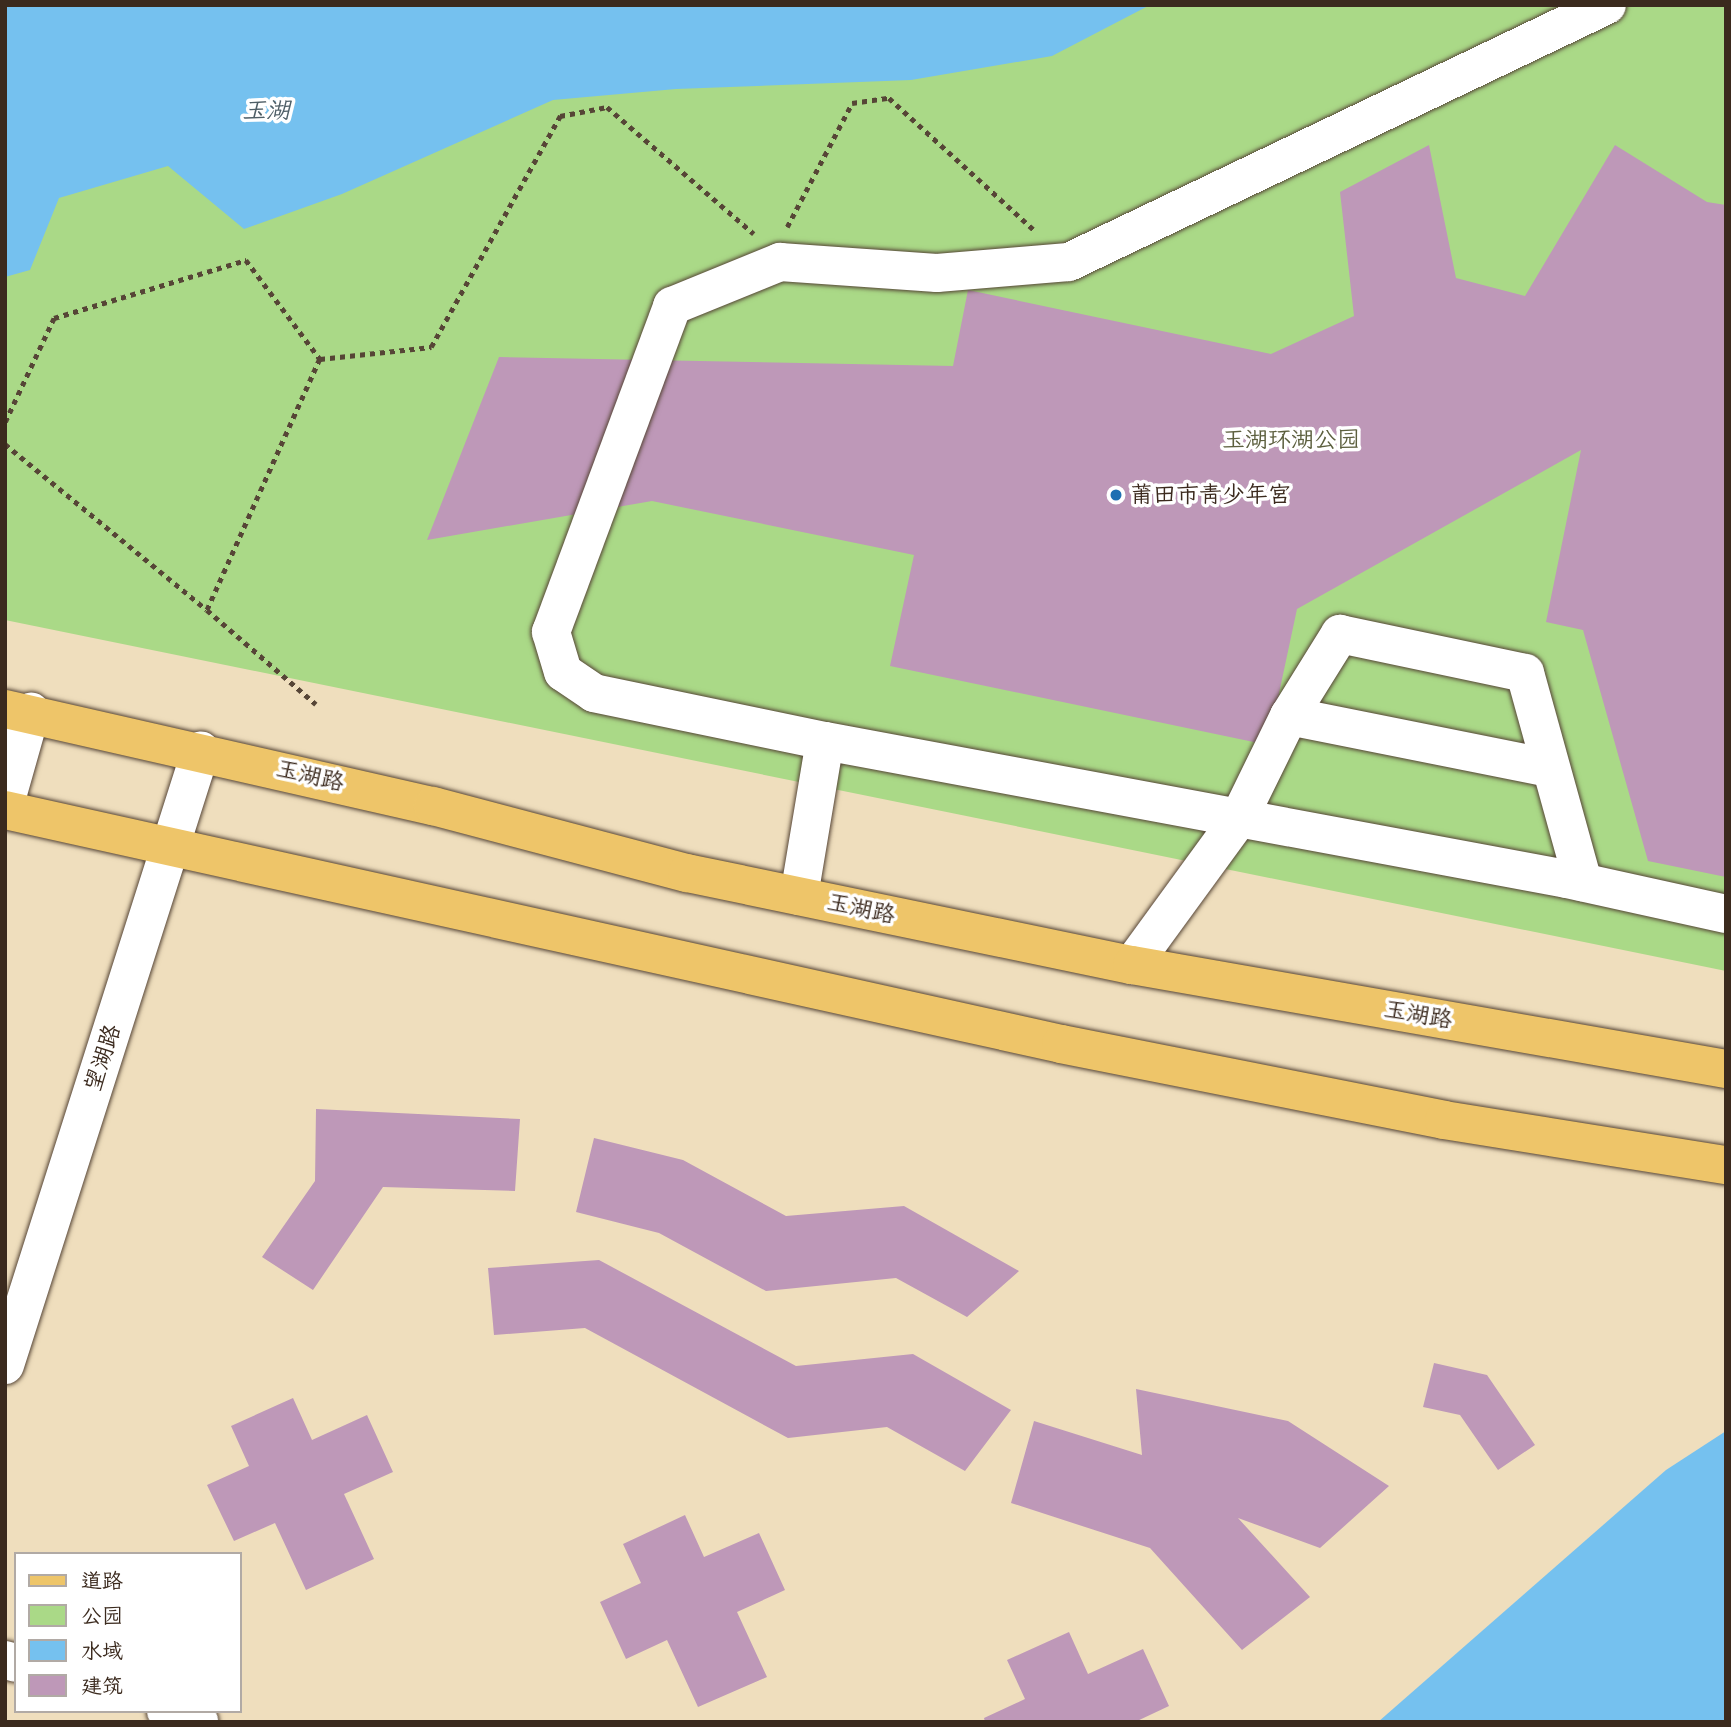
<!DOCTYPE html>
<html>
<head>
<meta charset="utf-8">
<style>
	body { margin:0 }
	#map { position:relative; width:1731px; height:1727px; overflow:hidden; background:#efdebd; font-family:Sriracha,"LXGW WenKai TC",sans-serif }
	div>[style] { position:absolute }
	.green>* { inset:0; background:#aad987 }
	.water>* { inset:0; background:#75c1ef }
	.building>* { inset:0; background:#be98b8 }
	.path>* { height:4.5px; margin-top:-2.25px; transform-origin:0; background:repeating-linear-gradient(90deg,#564536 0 5px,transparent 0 10px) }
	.roads { filter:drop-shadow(0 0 2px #564536) drop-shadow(0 0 2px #564536) }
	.minor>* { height:38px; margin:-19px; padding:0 19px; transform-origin:19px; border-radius:19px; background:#fff }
	.major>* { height:38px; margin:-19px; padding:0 19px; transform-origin:19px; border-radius:19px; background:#eec569 }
	.dots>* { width:19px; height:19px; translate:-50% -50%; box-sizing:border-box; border:4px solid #fff; border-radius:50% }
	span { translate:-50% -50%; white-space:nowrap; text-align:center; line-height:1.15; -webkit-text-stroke:7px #fff; paint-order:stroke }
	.park-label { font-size:23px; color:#5c5f3e }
	.poi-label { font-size:23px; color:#3b2a1e }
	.left { translate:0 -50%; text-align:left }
	.street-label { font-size:23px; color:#3b2a1e }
	.water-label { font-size:24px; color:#4f5f67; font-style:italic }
	.frame { position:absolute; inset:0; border:7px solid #3b2a1e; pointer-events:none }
	.legend { position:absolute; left:14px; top:1552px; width:228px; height:161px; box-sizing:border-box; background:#fff; border:2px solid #b1aaa5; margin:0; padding:9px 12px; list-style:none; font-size:21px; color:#3b2a1e }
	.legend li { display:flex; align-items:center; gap:14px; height:35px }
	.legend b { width:35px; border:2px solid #b1aaa5 }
</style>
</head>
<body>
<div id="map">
	<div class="green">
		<i style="clip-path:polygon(5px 5px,1726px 5px,1726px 971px,5px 620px)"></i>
	</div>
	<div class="water">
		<i style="clip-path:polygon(5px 5px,1150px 5px,1052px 56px,911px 80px,676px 89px,553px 100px,342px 194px,244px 229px,168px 166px,59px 198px,30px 270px,5px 277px)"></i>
		<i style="clip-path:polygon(1726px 1431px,1726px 1722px,1378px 1722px,1666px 1470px)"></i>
	</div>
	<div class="building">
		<i style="clip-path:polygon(1429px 145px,1456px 278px,1525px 296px,1615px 145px,1707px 202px,1726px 205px,1726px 877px,1648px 861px,1583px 630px,1546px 622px,1581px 450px,1297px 609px,1268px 745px,890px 666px,914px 555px,652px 501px,427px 540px,499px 357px,953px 366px,968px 290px,1271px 354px,1354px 316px,1340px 192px)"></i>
		<i style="clip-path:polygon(316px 1109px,520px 1119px,515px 1191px,383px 1187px,313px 1290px,262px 1257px,315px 1181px)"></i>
		<i style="clip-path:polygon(594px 1138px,683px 1160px,786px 1216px,904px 1206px,1019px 1271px,967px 1317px,896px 1278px,766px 1291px,659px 1233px,576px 1212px)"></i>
		<i style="clip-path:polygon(599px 1260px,796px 1366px,913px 1354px,1011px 1410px,965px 1471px,887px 1427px,788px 1438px,585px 1328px,494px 1335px,488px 1268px)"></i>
		<i style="clip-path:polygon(1434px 1363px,1487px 1375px,1535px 1445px,1498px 1470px,1460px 1415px,1423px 1407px)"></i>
		<i style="clip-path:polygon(1136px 1389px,1288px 1421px,1389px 1486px,1320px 1548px,1238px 1518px,1310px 1597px,1242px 1650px,1150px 1548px,1011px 1503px,1034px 1421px,1142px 1455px)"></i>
		<i style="clip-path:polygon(293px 1398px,312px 1440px,367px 1415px,393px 1472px,344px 1494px,374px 1559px,306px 1590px,275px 1523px,234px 1541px,207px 1485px,249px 1466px,231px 1426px)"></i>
		<i style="clip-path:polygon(685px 1515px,704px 1557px,759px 1533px,785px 1590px,737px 1612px,767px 1677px,698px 1707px,667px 1640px,626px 1659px,600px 1602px,641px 1583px,623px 1544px)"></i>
		<i style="clip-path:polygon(1069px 1632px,1088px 1674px,1143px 1649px,1169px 1706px,1135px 1722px,985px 1722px,984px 1718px,1025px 1699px,1007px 1660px)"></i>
	</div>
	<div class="path">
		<i style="left:787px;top:227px;width:140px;rotate:-62.3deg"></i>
		<i style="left:852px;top:103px;width:37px;rotate:-8deg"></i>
		<i style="left:889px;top:98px;width:195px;rotate:42.3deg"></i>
		<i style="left:320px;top:359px;width:112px;rotate:-6.2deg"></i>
		<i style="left:431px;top:347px;width:265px;rotate:-60.8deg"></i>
		<i style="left:560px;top:116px;width:48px;rotate:-10.8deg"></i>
		<i style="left:607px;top:107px;width:194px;rotate:40.8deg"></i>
		<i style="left:5px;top:422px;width:115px;rotate:-64.8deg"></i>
		<i style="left:54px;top:318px;width:201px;rotate:-16.8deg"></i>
		<i style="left:246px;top:260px;width:124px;rotate:53.2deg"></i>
		<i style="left:320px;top:359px;width:275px;rotate:114.2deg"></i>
		<i style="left:207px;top:610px;width:144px;rotate:40.8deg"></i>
		<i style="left:5px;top:444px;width:261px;rotate:39.4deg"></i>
	</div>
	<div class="roads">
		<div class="minor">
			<i style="left:1289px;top:716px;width:266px;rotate:11.3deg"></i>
			<i style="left:825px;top:741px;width:755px;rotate:10.54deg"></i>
			<i style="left:1567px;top:879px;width:163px;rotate:12.4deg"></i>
			<i style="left:5px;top:804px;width:96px;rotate:-74.2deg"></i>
			<i style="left:799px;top:896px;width:157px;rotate:-80.5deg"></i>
			<i style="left:825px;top:741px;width:236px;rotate:-168.3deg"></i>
			<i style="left:594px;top:693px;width:37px;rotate:-146deg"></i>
			<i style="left:563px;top:672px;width:42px;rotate:-106.7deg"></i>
			<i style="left:551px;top:632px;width:348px;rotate:-69.6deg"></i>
			<i style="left:672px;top:306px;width:117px;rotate:-22.2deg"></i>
			<i style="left:780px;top:262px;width:157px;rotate:4deg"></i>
			<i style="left:937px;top:273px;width:132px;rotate:-4.8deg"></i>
			<i style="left:1069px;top:262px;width:596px;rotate:-25.53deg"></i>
			<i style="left:1132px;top:965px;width:182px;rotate:-53.9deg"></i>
			<i style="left:1239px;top:818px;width:114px;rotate:-63.9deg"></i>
			<i style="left:1289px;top:716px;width:97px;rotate:-58.1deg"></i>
			<i style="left:1340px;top:634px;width:189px;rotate:11.9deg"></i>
			<i style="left:1525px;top:673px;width:217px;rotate:74.5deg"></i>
			<i style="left:5px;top:1365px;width:645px;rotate:-72.32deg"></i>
			<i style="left:5px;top:1660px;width:11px;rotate:15deg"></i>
			<i style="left:166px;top:1711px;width:35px;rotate:18deg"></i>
		</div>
		<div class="major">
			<i style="left:5px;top:709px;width:439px;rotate:12.8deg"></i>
			<i style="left:433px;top:806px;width:263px;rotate:14.8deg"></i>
			<i style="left:687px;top:873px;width:454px;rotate:11.7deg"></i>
			<i style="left:1132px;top:965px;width:603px;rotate:9.93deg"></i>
			<i style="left:5px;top:810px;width:1082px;rotate:12.49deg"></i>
			<i style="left:1061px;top:1044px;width:390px;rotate:11.2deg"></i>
			<i style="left:1444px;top:1120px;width:286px;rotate:9.1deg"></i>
		</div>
	</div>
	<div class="dots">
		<i style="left:1116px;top:495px;background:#1f6fb2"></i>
	</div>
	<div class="park-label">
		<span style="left:1291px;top:440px">玉湖环湖公园</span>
	</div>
	<div class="poi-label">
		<span class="left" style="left:1130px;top:495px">莆田市青少年宫</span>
	</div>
	<div class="street-label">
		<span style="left:310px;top:776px;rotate:13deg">玉湖路</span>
		<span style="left:861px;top:909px;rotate:12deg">玉湖路</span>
		<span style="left:1418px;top:1015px;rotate:10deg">玉湖路</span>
		<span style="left:103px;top:1058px;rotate:-72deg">望湖路</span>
	</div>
	<div class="water-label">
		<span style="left:266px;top:111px">玉湖</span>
	</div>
	<div class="frame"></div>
	<ul class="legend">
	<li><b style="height:9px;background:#eec569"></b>道路</li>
	<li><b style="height:19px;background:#aad987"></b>公园</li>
	<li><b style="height:19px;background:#75c1ef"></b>水域</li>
	<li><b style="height:19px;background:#be98b8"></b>建筑</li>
	</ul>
</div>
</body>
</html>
